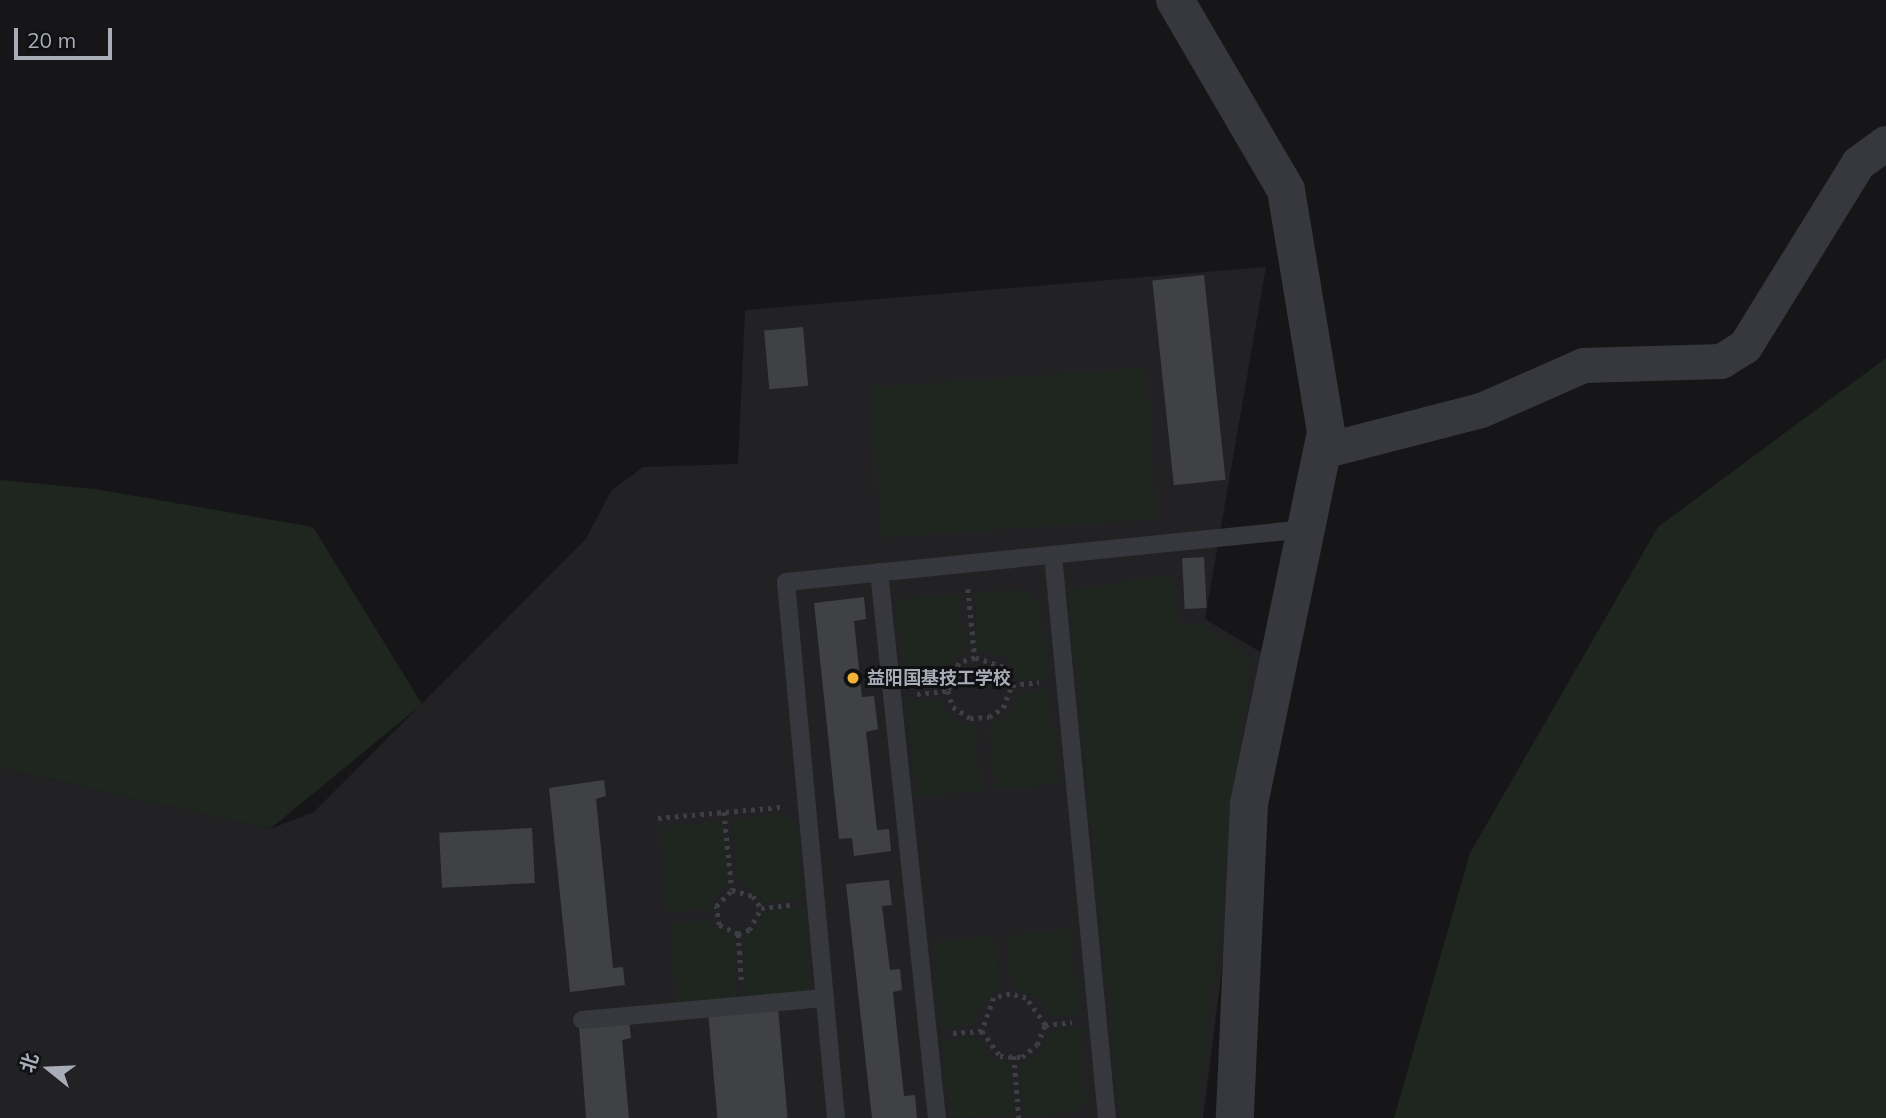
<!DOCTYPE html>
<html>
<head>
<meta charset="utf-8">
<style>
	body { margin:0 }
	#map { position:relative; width:1886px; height:1118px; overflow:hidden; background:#161618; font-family:Mulish,"Noto Sans SC",sans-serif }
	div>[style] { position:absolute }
	.built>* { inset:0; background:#222225 }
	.green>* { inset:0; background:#1e261f; transform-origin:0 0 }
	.building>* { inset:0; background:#404145; transform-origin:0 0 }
	.path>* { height:4.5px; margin-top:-2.25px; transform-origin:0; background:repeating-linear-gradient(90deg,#3d3f44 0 3.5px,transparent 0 8.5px) }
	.service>* { height:18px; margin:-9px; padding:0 9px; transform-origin:9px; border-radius:9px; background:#37383d }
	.minor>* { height:35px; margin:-17.5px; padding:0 17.5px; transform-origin:17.5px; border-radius:17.5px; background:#37383d }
	.tertiary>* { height:38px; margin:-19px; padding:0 19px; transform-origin:19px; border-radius:19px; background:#37383d }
	.dots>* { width:19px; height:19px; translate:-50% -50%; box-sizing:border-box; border:4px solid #111113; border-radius:50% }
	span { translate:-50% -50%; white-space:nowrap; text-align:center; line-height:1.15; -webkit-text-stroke:6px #111113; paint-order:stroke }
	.poi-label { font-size:18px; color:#a8adb8; font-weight:700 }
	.left { translate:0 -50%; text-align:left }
	.north { position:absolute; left:14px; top:1034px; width:70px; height:70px; -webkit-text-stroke:5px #111113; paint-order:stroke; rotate:288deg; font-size:19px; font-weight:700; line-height:28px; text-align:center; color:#a8adb8 }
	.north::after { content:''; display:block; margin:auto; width:24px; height:32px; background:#a8adb8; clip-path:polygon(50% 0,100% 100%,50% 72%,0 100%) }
	.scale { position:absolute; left:14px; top:28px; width:98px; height:32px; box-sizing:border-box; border:4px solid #a8adb8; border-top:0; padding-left:9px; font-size:21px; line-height:24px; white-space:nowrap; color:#a8adb8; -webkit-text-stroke:5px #111113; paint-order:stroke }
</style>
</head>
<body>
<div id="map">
	<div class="built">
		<i style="clip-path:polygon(1266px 267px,1205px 619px,1262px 653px,1203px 1118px,0 1118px,0 768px,270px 829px,314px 812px,586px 539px,611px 491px,643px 467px,738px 464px,745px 310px)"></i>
	</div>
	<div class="green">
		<i style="clip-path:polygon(1886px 358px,1886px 1118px,1394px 1118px,1470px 853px,1658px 527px)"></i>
		<i style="left:1146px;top:368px;width:151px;height:276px;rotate:86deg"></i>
		<i style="clip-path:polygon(0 480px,95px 489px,313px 527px,422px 704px,270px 829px,0 768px)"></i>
		<i style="clip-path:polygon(1170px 574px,1180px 623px,1202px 625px,1251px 657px,1197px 1118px,1120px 1118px,1068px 592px)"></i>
		<i style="clip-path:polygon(1022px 590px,1040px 600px,1046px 678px,1018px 680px,1007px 658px,979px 650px,974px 593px)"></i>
		<i style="clip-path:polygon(961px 594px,964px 653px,941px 671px,938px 686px,903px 687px,896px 600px)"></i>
		<i style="clip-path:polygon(1048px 690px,1059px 783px,996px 790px,989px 728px,1013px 710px,1016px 694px)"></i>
		<i style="clip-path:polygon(938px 698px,950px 718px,974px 727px,981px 790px,917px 797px,906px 700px)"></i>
		<i style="clip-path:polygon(775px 813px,796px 823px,802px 898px,766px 903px,738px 881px,732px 820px)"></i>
		<i style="clip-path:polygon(723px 821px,729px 883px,712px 896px,709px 909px,668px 912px,660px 827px)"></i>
		<i style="clip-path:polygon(805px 907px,811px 987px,806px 994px,748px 1001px,741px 937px,754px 930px,764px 912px)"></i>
		<i style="clip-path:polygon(707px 921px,733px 939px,737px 1001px,677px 1008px,670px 923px)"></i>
		<i style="clip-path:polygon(1068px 929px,1079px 1012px,1049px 1017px,1040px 998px,1012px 987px,1007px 936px)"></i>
		<i style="clip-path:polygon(993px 935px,1000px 988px,983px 1000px,972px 1025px,941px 1028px,933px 942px)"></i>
		<i style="clip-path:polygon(1081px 1028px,1085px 1105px,1075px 1112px,1024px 1116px,1019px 1064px,1038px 1054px,1049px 1032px)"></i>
		<i style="clip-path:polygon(975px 1037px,988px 1056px,1010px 1063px,1014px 1116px,950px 1118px,942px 1040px)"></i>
	</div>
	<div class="building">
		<i style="left:1204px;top:275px;width:206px;height:52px;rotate:84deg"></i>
		<i style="left:803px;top:327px;width:59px;height:39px;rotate:85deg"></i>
		<i style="left:1204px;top:557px;width:51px;height:22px;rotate:87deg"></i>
		<i style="clip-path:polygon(864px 597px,866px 619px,854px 621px,862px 697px,874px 696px,878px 729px,866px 732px,877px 830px,889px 829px,891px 851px,854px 856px,852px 838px,839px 839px,814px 603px)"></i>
		<i style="clip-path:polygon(604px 780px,606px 796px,596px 799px,613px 968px,623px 967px,625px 985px,570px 992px,549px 788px)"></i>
		<i style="left:532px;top:828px;width:55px;height:93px;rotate:87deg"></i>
		<i style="clip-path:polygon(889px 880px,892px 905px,882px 906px,890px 970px,900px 969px,902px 990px,893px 992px,904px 1096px,915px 1095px,917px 1118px,872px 1118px,846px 884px)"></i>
		<i style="left:778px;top:1008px;width:110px;height:70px;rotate:85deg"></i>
		<i style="clip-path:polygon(629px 1021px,631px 1038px,622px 1040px,629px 1118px,586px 1118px,579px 1027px)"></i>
	</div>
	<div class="path">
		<i style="left:968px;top:589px;width:69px;rotate:84.2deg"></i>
		<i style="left:1012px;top:685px;width:27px;rotate:-6deg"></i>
		<i style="left:917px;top:694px;width:31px;rotate:-6deg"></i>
		<i style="left:948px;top:691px;width:17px;rotate:73deg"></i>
		<i style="left:953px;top:707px;width:20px;rotate:33deg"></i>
		<i style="left:970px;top:718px;width:19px;rotate:-3deg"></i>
		<i style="left:989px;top:717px;width:17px;rotate:-33deg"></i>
		<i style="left:1003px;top:708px;width:25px;rotate:-69deg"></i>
		<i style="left:1012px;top:685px;width:20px;rotate:-117deg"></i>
		<i style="left:1003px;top:667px;width:29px;rotate:-162deg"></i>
		<i style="left:975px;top:658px;width:17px;rotate:163deg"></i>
		<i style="left:959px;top:663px;width:30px;rotate:111deg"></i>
		<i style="left:724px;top:812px;width:78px;rotate:84.1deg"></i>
		<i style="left:658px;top:818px;width:124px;rotate:-5.1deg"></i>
		<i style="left:738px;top:934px;width:12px;rotate:-20deg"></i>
		<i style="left:749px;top:930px;width:25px;rotate:-61deg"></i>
		<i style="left:741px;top:980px;width:46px;rotate:-93.7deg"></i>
		<i style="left:738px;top:934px;width:21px;rotate:-155deg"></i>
		<i style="left:719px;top:925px;width:19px;rotate:-99deg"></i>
		<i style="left:716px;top:906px;width:23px;rotate:-45deg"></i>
		<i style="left:732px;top:890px;width:22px;rotate:16deg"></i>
		<i style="left:753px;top:896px;width:14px;rotate:56deg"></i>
		<i style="left:761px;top:908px;width:29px;rotate:-6deg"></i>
		<i style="left:1045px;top:1025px;width:27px;rotate:-6deg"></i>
		<i style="left:953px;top:1033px;width:29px;rotate:-4deg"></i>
		<i style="left:982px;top:1031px;width:31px;rotate:54deg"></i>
		<i style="left:1000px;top:1056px;width:22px;rotate:3deg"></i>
		<i style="left:1022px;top:1057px;width:19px;rotate:-39deg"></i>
		<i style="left:1037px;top:1045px;width:22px;rotate:-68deg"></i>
		<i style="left:1045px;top:1025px;width:33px;rotate:-125deg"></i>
		<i style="left:1026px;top:998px;width:16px;rotate:-166deg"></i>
		<i style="left:1010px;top:994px;width:16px;rotate:166deg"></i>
		<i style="left:994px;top:998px;width:35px;rotate:110deg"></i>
		<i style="left:1014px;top:1056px;width:62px;rotate:85.4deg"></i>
	</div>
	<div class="service">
		<i style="left:1053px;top:555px;width:566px;rotate:84.52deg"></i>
		<i style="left:879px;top:572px;width:549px;rotate:83.94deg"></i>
		<i style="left:582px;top:1020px;width:244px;rotate:-5.2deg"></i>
		<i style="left:836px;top:1118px;width:538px;rotate:-95.33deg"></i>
		<i style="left:786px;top:582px;width:523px;rotate:-5.82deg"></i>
	</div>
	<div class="minor">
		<i style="left:1322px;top:451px;width:164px;rotate:-14.5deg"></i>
		<i style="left:1481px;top:410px;width:111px;rotate:-23.8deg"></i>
		<i style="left:1583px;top:365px;width:138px;rotate:-1.7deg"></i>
		<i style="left:1721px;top:361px;width:28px;rotate:-32deg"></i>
		<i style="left:1745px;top:346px;width:215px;rotate:-58.3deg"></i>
		<i style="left:1858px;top:163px;width:34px;rotate:-36deg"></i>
	</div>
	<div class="tertiary">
		<i style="left:1175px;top:0;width:220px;rotate:59.7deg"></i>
		<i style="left:1286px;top:190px;width:245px;rotate:80.6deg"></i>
		<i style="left:1326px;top:432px;width:380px;rotate:101.7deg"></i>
		<i style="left:1249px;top:804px;width:314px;rotate:92.6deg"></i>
	</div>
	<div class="dots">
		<i style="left:853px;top:678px;background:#f2b134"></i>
	</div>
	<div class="poi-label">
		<span class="left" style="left:867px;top:678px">益阳国基技工学校</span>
	</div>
	<div class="north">北</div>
	<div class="scale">20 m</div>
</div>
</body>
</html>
